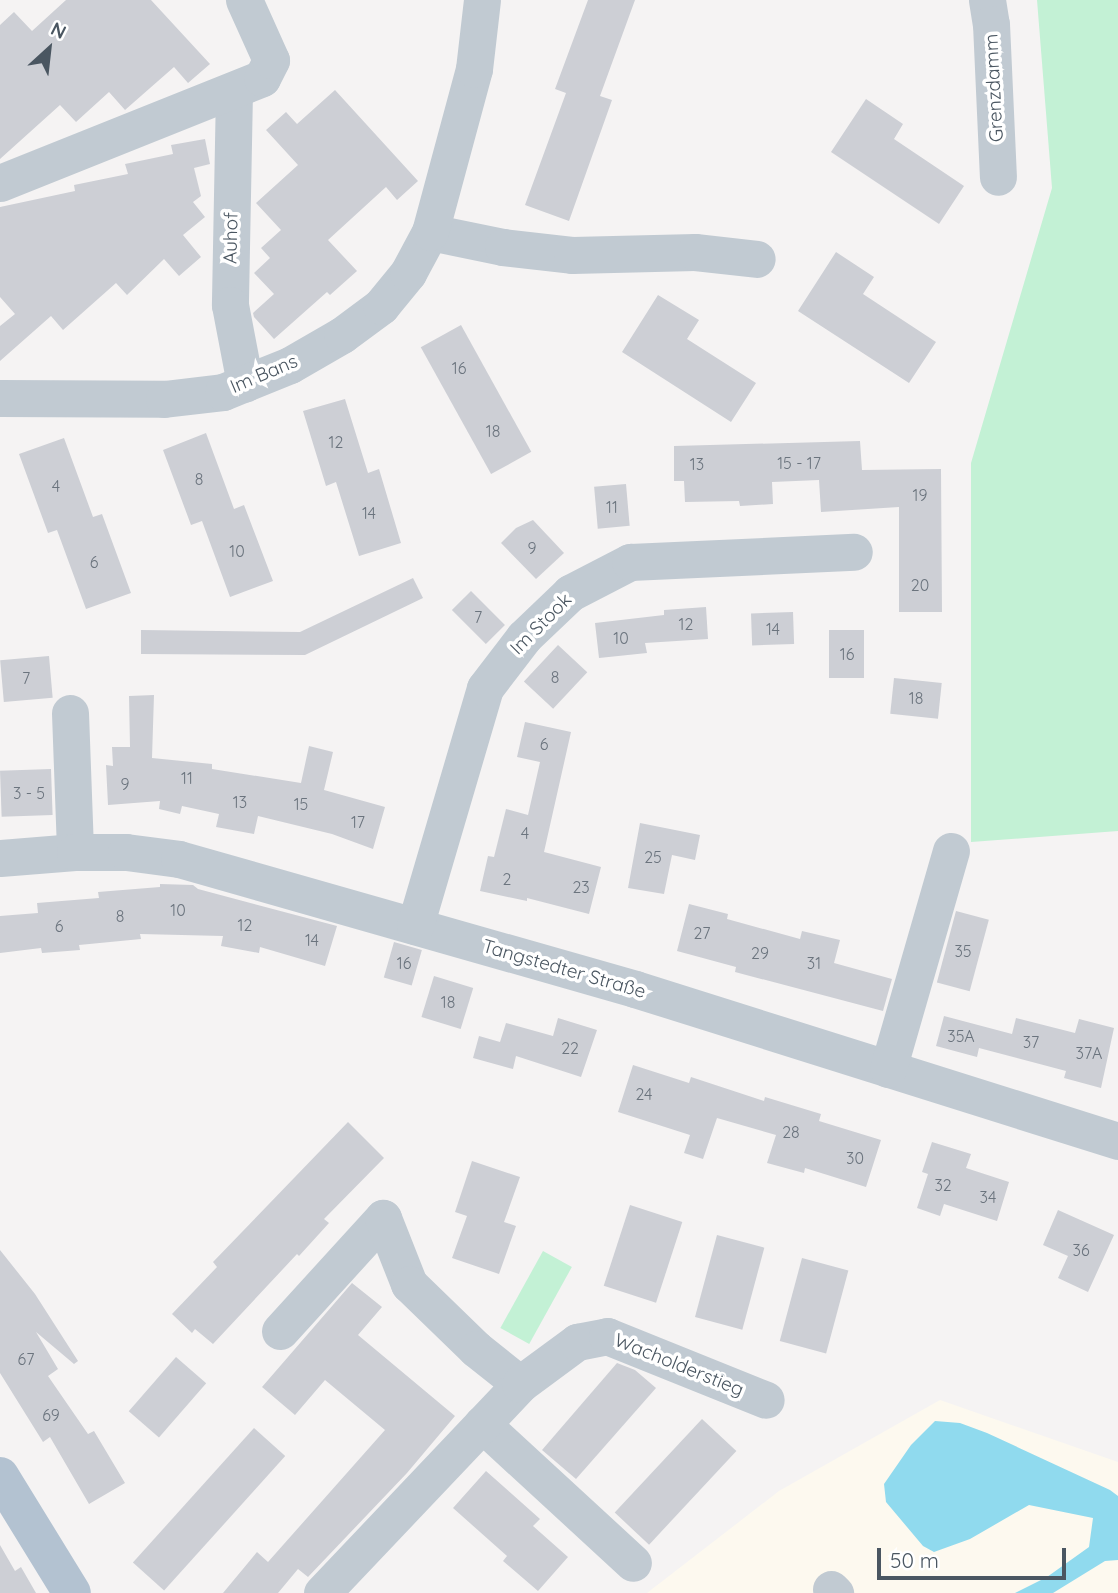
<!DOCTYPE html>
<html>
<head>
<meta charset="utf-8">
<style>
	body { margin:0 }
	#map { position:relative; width:1118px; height:1593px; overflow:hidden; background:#f5f3f3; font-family:Quicksand,sans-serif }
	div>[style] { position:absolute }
	.commercial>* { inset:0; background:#fdf9ef }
	.green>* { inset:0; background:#c3f1d5; transform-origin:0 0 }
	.water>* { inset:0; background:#90daee }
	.building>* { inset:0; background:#cdcfd5; transform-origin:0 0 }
	.minor>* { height:37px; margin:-18.5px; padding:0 18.5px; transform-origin:18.5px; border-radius:18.5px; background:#c1cad2 }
	.major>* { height:38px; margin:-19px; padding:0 19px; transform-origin:19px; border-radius:19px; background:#b3c2d1 }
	span { translate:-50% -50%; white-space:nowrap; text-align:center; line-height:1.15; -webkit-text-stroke:7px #fff; paint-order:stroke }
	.number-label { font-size:16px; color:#6b747e }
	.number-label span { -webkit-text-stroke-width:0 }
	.street-label { font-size:19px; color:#4a5661 }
	.north { position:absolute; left:14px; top:14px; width:70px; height:70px; -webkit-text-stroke:5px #fff; paint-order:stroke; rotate:27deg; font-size:19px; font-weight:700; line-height:28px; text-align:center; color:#4a5661 }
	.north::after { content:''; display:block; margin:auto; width:24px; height:32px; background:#4a5661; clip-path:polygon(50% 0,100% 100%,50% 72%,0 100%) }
	.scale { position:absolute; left:877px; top:1548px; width:189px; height:32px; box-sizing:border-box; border:4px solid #4a5661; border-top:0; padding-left:9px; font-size:21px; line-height:24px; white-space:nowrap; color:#4a5661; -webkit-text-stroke:5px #fff; paint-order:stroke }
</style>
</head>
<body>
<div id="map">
	<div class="commercial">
		<i style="clip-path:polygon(940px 1400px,1118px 1462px,1118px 1593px,647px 1593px,779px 1491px)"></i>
	</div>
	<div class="green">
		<i style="clip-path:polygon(1037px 0,1118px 0,1118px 831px,971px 842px,971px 463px,1052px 188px)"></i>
		<i style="left:543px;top:1251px;width:33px;height:88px;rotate:29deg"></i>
	</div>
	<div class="water">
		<i style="clip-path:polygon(935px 1421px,960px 1423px,987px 1433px,1110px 1490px,1118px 1496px,1118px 1560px,1105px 1561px,1053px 1593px,1015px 1593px,1047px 1577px,1089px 1547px,1093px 1518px,1029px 1505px,970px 1539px,934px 1552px,923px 1546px,886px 1502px,884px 1484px,911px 1445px)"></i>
	</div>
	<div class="building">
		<i style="clip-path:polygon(66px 0,151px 0,210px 64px,188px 83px,174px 67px,125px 110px,109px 92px,76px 122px,60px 105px,0 159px,0 25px,14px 12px,32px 31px)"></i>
		<i style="clip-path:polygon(588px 0,635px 0,600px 96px,612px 100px,569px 221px,525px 205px,566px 93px,555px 89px)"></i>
		<i style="clip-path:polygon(335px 90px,418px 181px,397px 200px,386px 187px,328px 240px,357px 271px,330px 295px,327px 292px,274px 339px,254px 317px,253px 313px,274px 294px,254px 273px,270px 258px,261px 248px,281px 230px,256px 203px,298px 165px,266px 130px,286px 112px,297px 124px)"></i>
		<i style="clip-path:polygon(866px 99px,903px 124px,894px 139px,964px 186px,939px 224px,831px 152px)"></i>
		<i style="clip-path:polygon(205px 139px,210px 164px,194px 168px,201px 196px,193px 202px,205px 217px,183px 235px,201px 257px,179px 276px,164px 259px,127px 295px,116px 283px,63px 330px,51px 316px,0 361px,0 326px,15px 314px,0 297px,0 207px,75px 191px,74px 185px,128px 174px,125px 164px,173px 154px,171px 145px)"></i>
		<i style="clip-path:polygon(836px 252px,874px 277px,863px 294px,936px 342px,909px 383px,798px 311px)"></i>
		<i style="clip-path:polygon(658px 295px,699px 320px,687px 339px,756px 383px,731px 422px,622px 352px)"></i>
		<i style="left:461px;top:325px;width:145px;height:46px;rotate:61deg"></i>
		<i style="clip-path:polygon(345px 399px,368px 473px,379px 469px,401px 543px,359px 556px,336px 482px,326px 486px,303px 411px)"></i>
		<i style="clip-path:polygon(206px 433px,234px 509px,244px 505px,273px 581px,230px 597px,202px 521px,191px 525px,163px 450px)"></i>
		<i style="clip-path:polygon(64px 438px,93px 517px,102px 514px,131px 593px,86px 609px,57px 530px,48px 533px,19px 454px)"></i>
		<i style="clip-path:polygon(860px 441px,862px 470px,941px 469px,942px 612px,899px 612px,899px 507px,821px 512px,819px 480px,772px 482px,773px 504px,740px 506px,739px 501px,685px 502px,684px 481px,674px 481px,674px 446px)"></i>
		<i style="left:626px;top:484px;width:42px;height:32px;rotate:85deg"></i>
		<i style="clip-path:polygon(533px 520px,564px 553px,536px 579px,501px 543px,516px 528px)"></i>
		<i style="clip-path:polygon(413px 578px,423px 598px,305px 655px,141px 654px,141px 630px,300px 632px)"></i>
		<i style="left:471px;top:591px;width:48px;height:27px;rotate:45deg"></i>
		<i style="clip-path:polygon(706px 607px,708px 639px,645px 643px,647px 653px,599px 658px,595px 623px,664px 615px,664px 610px)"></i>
		<i style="left:793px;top:612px;width:32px;height:42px;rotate:88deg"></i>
		<i style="left:829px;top:630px;width:35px;height:48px"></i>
		<i style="left:558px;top:645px;width:40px;height:50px;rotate:43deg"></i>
		<i style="left:49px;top:656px;width:42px;height:49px;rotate:85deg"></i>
		<i style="left:894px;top:678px;width:48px;height:36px;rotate:6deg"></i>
		<i style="clip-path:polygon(154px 695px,152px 758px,212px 764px,212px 769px,301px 783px,309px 746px,333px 752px,324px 790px,385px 807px,373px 849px,332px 834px,258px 816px,254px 834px,216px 827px,219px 814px,182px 806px,180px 814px,159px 809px,160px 801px,108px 805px,106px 765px,113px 766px,112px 747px,130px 747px,129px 696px)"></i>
		<i style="clip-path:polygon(525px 722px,571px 732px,544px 852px,601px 867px,589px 914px,527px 898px,527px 901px,480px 891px,488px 856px,494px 857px,506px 809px,528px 815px,540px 762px,517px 757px)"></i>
		<i style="left:51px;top:769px;width:46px;height:51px;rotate:88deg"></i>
		<i style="clip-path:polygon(640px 823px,700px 835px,695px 860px,672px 855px,664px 894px,628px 888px)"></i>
		<i style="clip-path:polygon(160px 884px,193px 885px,198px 889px,337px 926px,325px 966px,260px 947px,259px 953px,221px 946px,223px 936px,140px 934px,141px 939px,79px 945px,80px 950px,42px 953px,41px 948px,0 953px,0 916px,38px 913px,37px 903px,99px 898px,98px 892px,160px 887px)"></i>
		<i style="clip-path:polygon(689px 904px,728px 914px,727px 919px,800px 939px,802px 931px,840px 940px,834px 963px,892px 979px,883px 1011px,735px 972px,736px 967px,677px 951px)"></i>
		<i style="left:956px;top:911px;width:34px;height:74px;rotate:15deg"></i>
		<i style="left:394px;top:942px;width:29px;height:37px;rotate:16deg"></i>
		<i style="left:434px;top:976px;width:41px;height:43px;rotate:17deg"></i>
		<i style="clip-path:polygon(944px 1016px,1012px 1034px,1016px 1018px,1075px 1033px,1079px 1019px,1114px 1028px,1101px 1088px,1064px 1078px,1066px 1071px,979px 1048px,977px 1057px,936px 1046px)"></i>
		<i style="clip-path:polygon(558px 1018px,597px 1030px,581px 1077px,516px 1056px,513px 1069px,473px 1058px,479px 1036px,500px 1042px,506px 1023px,553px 1036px)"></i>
		<i style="clip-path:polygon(633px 1065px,689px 1083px,691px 1077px,764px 1101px,765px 1097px,821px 1114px,819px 1121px,881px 1140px,866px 1187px,805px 1168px,804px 1173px,767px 1163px,776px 1135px,717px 1118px,703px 1159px,684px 1153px,690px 1135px,618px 1112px)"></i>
		<i style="clip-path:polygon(348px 1122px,384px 1158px,324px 1219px,329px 1223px,299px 1256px,297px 1254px,213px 1344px,195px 1329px,192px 1333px,172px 1314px,217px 1267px,213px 1262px)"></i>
		<i style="clip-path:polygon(932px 1142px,971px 1154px,966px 1168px,1009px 1182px,997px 1221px,944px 1204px,940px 1216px,917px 1208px,928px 1174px,922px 1172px)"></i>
		<i style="clip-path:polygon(472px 1161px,520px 1177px,504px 1222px,516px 1226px,499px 1274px,452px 1258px,467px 1216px,455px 1212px)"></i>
		<i style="left:630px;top:1205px;width:55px;height:85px;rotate:18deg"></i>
		<i style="clip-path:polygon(1058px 1210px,1114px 1235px,1088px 1292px,1058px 1278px,1068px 1256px,1043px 1245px)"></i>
		<i style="left:717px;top:1235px;width:49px;height:85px;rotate:15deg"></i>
		<i style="clip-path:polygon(0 1250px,35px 1294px,78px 1361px,74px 1364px,36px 1332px,58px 1369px,48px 1376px,88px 1434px,94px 1431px,125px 1483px,89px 1504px,50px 1437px,43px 1442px,0 1373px)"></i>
		<i style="left:802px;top:1258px;width:48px;height:86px;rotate:15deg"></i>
		<i style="clip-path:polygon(352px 1283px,382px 1307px,358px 1335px,455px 1416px,407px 1473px,308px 1577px,298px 1569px,278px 1593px,223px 1593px,257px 1552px,268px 1562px,385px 1430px,325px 1380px,295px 1415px,262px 1387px)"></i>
		<i style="left:176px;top:1357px;width:40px;height:72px;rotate:41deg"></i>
		<i style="clip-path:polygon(617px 1363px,635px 1370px,656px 1388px,576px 1479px,542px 1450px)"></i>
		<i style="left:702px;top:1419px;width:47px;height:128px;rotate:43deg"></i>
		<i style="left:254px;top:1428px;width:42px;height:181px;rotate:42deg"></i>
		<i style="clip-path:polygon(486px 1471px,540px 1519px,533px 1526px,568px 1557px,538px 1591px,503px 1561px,507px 1556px,453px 1508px)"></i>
		<i style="clip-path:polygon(0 1545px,15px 1571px,21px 1567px,36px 1593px,0 1593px)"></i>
	</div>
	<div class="minor">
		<i style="left:987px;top:0;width:24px;rotate:81deg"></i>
		<i style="left:991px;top:24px;width:153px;rotate:87.4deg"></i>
		<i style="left:234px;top:91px;width:214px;rotate:91.1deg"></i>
		<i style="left:230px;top:305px;width:80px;rotate:79.2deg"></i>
		<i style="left:0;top:183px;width:282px;rotate:-21.8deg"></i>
		<i style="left:262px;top:78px;width:20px;rotate:-63deg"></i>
		<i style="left:271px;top:60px;width:66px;rotate:-114.2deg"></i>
		<i style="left:430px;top:232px;width:75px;rotate:11.6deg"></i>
		<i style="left:503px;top:247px;width:69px;rotate:6.6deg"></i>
		<i style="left:572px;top:255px;width:123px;rotate:-1.4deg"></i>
		<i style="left:695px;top:252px;width:62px;rotate:6.4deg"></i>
		<i style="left:0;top:398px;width:164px;rotate:0.3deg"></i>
		<i style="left:164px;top:399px;width:59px;rotate:-6.8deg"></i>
		<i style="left:223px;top:392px;width:72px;rotate:-21.9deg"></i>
		<i style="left:290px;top:365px;width:60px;rotate:-30deg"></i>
		<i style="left:342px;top:335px;width:49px;rotate:-36.6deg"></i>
		<i style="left:381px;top:306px;width:43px;rotate:-50.7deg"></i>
		<i style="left:408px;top:273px;width:47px;rotate:-61.8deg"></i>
		<i style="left:430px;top:232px;width:169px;rotate:-74.9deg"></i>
		<i style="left:474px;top:69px;width:69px;rotate:-83.4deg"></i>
		<i style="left:70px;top:713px;width:139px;rotate:87.9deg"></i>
		<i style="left:0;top:858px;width:75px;rotate:-4.6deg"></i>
		<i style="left:75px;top:852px;width:51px"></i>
		<i style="left:126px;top:852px;width:53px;rotate:7.5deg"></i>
		<i style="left:179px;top:859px;width:474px;rotate:15.9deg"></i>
		<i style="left:635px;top:989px;width:506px;rotate:17.47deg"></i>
		<i style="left:415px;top:926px;width:248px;rotate:-73.6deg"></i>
		<i style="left:485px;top:688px;width:64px;rotate:-52.6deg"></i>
		<i style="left:524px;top:637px;width:64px;rotate:-43.7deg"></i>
		<i style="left:570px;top:593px;width:68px;rotate:-27.3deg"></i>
		<i style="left:630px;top:562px;width:224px;rotate:-2.6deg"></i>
		<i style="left:888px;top:1069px;width:227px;rotate:-73.9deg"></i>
		<i style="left:280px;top:1331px;width:153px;rotate:-47.7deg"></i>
		<i style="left:383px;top:1218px;width:71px;rotate:68.5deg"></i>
		<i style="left:409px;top:1284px;width:93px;rotate:44.1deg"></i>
		<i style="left:476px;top:1349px;width:56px;rotate:38.5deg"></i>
		<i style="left:482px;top:1424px;width:205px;rotate:42.6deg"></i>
		<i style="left:831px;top:1589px;width:6px;rotate:45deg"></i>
		<i style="left:322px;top:1593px;width:288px;rotate:-46.5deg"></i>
		<i style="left:520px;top:1384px;width:71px;rotate:-36.4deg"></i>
		<i style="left:577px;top:1342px;width:31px;rotate:-11deg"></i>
		<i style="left:607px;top:1336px;width:171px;rotate:21.9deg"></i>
	</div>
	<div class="major">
		<i style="left:0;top:1476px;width:137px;rotate:58.4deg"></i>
	</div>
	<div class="number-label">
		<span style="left:459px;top:368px">16</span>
		<span style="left:493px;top:431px">18</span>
		<span style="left:336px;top:442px">12</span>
		<span style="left:799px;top:463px">15 - 17</span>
		<span style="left:697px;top:464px">13</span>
		<span style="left:199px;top:479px">8</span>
		<span style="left:56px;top:486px">4</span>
		<span style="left:920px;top:495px">19</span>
		<span style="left:612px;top:507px">11</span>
		<span style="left:369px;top:513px">14</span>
		<span style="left:532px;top:548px">9</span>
		<span style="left:237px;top:551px">10</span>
		<span style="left:94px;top:562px">6</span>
		<span style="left:920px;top:585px">20</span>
		<span style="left:478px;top:617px">7</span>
		<span style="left:686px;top:624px">12</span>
		<span style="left:773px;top:629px">14</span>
		<span style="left:621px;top:638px">10</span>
		<span style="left:847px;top:654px">16</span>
		<span style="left:555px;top:677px">8</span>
		<span style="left:26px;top:678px">7</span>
		<span style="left:916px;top:698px">18</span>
		<span style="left:544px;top:744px">6</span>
		<span style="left:187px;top:778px">11</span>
		<span style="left:125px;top:784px">9</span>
		<span style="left:29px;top:793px">3 - 5</span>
		<span style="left:240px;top:802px">13</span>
		<span style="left:301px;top:804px">15</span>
		<span style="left:358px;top:822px">17</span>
		<span style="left:525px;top:833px">4</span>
		<span style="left:653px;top:857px">25</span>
		<span style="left:507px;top:879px">2</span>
		<span style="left:581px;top:887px">23</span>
		<span style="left:178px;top:910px">10</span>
		<span style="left:120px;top:916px">8</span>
		<span style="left:245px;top:925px">12</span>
		<span style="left:59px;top:926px">6</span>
		<span style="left:702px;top:933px">27</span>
		<span style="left:312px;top:940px">14</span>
		<span style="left:963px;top:951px">35</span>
		<span style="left:760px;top:953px">29</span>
		<span style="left:404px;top:963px">16</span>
		<span style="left:814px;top:963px">31</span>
		<span style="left:448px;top:1002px">18</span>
		<span style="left:961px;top:1036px">35A</span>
		<span style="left:1031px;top:1042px">37</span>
		<span style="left:570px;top:1048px">22</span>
		<span style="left:1089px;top:1053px">37A</span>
		<span style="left:644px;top:1094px">24</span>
		<span style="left:791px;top:1132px">28</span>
		<span style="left:855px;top:1158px">30</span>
		<span style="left:943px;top:1185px">32</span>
		<span style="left:988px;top:1197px">34</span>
		<span style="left:1081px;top:1250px">36</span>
		<span style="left:26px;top:1359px">67</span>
		<span style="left:51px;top:1415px">69</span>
	</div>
	<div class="street-label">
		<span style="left:994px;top:88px;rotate:-93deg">Grenzdamm</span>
		<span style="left:231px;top:238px;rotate:-89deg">Auhof</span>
		<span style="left:264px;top:374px;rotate:-23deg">Im Bans</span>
		<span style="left:541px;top:624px;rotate:-45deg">Im Stook</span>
		<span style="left:564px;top:969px;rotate:16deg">Tangstedter Straße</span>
		<span style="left:679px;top:1365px;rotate:22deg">Wacholderstieg</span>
	</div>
	<div class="north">N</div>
	<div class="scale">50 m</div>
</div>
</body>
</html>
